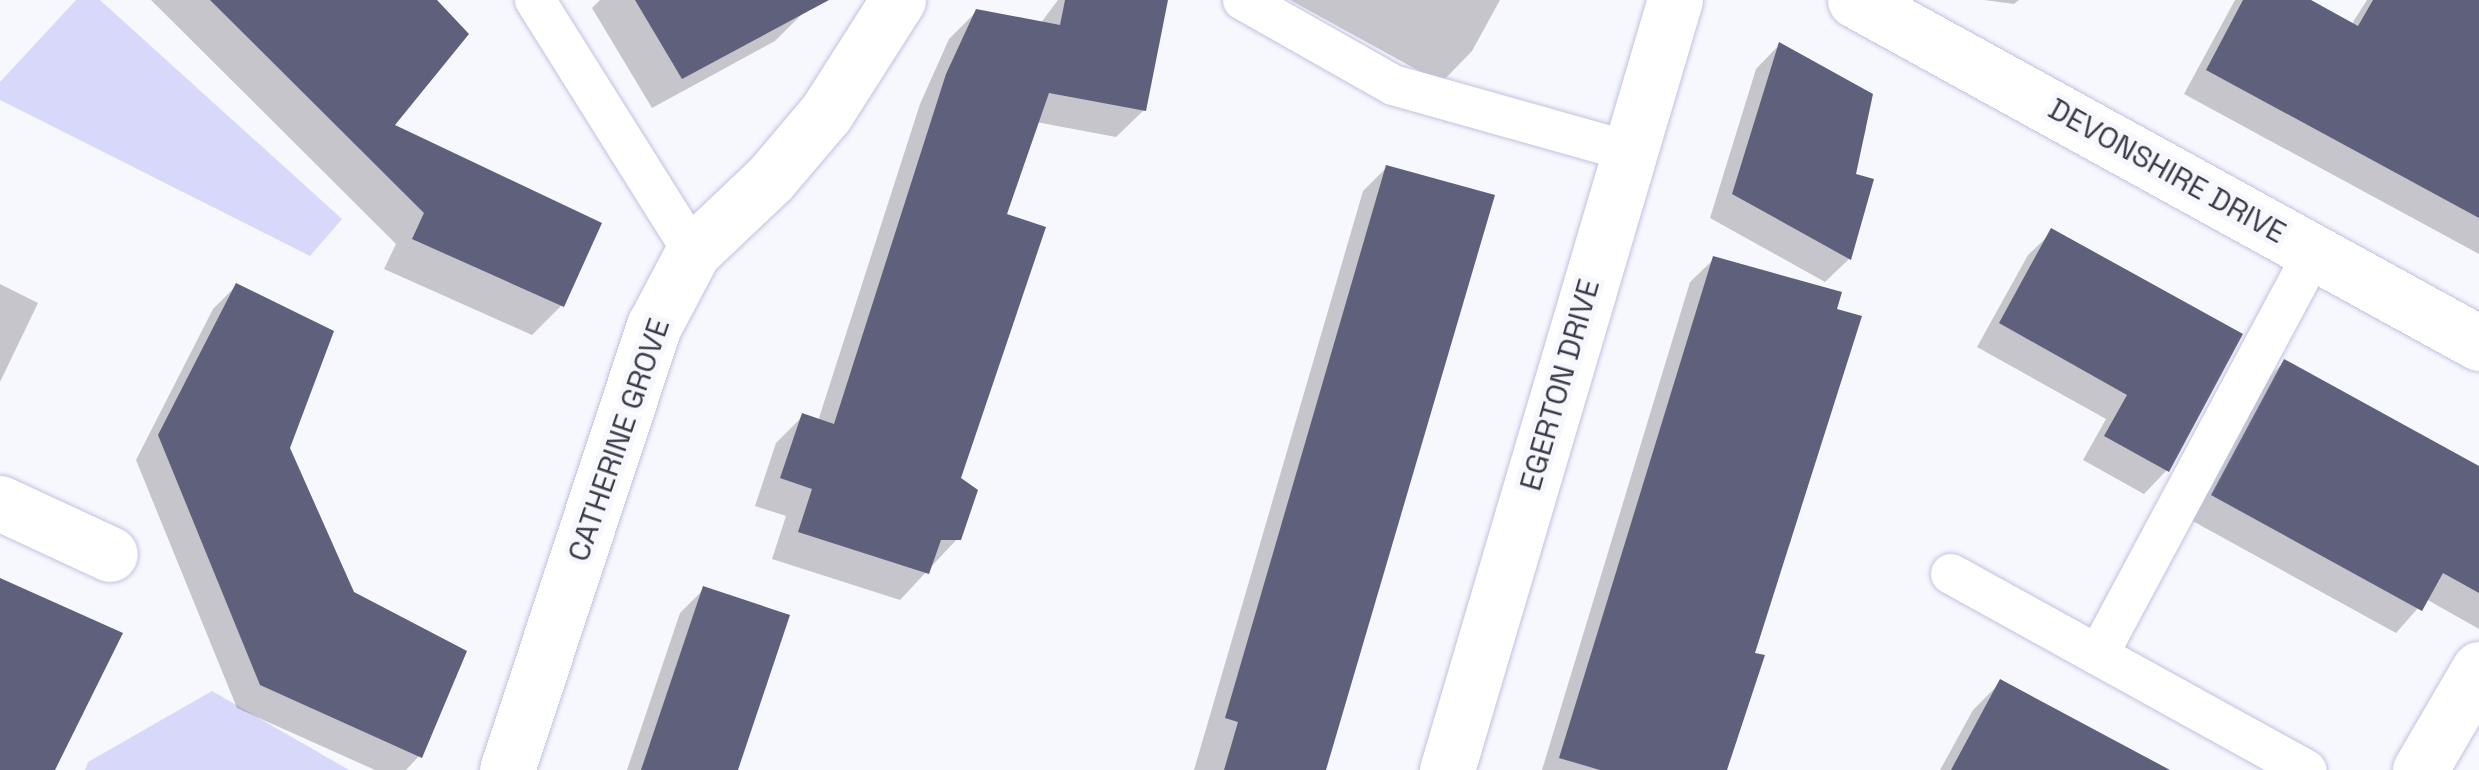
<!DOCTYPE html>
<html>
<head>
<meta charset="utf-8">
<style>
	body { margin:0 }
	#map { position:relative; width:2479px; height:770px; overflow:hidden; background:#f7f7fe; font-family:"Space Grotesk",sans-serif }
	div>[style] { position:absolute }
	.green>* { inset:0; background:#d8d9fa }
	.shadow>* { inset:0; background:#0003 }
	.building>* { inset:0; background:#5f607c }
	.roads { filter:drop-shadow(0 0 2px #c0c1e1) drop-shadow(0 0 2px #c0c1e1) }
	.lane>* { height:40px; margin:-20px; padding:0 20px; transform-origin:20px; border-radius:20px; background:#fff }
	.street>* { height:55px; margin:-27.5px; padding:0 27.5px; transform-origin:27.5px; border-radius:27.5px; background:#fff }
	span { translate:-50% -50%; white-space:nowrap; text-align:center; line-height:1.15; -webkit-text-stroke:10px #f7f7fe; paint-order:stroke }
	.street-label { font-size:30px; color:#3a3b48 }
</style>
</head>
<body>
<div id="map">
	<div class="green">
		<i style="clip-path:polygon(76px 0,100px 0,342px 219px,310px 256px,0 100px,0 82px)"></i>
		<i style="clip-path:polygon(212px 691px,349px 770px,85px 770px,88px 762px)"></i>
	</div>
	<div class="shadow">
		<i style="clip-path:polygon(151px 0,433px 0,391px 126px,562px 305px,532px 335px,384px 269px,396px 244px)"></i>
		<i style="clip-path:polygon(600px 0,798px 0,805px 11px,775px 41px,652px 108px,592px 8px)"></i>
		<i style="clip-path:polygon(1058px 0,1123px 0,1144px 110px,1116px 137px,1036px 122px,1004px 215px,958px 479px,958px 538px,900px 600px,772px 559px,786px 516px,755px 506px,776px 443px,803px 416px,818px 421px,920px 104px,949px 39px,976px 12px,1040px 24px)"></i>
		<i style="clip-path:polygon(1290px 0,1500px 0,1472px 51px,1441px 83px)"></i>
		<i style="clip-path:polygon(1984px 0,2019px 0,2014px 4px)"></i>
		<i style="clip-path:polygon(2235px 0,2305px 0,2351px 25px,2367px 0,2419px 0,2479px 33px,2479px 254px,2184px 94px)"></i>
		<i style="clip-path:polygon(1779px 45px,1866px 129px,1853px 176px,1871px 181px,1849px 259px,1825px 282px,1710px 218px,1756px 69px)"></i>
		<i style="clip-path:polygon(1387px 167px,1324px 770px,1194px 770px,1363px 191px)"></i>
		<i style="clip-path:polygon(2052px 232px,2167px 470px,2144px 494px,2083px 460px,2106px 419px,1977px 347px,2028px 255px)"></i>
		<i style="clip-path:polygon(1714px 259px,1752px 654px,1722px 770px,1542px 770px,1690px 282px)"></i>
		<i style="clip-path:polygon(0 284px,38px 303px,0 382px)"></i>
		<i style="clip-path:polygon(236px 286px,287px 448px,419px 756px,406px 770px,375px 770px,237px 708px,136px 460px,213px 309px)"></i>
		<i style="clip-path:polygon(2284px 362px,2479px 470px,2479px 629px,2426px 599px,2396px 633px,2189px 519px,2261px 385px)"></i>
		<i style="clip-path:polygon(704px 589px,734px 770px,627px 770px,680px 613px)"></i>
		<i style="clip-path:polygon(2001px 682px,2164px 770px,1940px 770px,1973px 710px)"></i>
	</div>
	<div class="building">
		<i style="clip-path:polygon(210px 0,437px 0,469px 34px,395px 125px,602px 223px,564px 307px,412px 239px,424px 213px)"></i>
		<i style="clip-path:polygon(635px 0,829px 0,682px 79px)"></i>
		<i style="clip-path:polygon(1065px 0,1168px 0,1146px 111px,1049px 93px,1007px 214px,1046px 227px,961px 478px,978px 490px,961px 540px,941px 540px,929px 574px,798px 532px,812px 489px,780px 478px,802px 413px,834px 424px,946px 74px,976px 9px,1060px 25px)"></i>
		<i style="clip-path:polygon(2243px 0,2311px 0,2358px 26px,2373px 0,2479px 0,2479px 218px,2206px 70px)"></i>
		<i style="clip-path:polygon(1779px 42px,1873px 94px,1856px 174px,1874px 179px,1851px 260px,1732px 194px)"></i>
		<i style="clip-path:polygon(1386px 165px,1495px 195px,1326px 770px,1224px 770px,1238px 722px,1225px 718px)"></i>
		<i style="clip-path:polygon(2051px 228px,2243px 334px,2169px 472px,2104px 436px,2127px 395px,1999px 323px)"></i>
		<i style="clip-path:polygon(1713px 256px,1842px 292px,1837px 309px,1862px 316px,1755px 653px,1765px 655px,1727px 770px,1600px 770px,1559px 758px)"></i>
		<i style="clip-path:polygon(236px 283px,334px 331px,290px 448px,354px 592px,467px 651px,422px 758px,260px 685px,158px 435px)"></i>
		<i style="clip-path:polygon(2284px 359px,2479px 466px,2479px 593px,2443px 573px,2422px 611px,2211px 495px)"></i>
		<i style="clip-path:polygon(0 578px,123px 633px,55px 770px,0 770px)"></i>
		<i style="clip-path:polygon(703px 586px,790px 615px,738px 770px,641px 770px)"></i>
		<i style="clip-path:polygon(2000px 679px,2170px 770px,1951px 770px)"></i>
	</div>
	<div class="roads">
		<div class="lane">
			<i style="left:535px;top:0;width:297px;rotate:57.9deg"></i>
			<i style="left:1243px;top:0;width:172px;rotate:29.5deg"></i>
			<i style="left:1393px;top:85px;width:244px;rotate:15.7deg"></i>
			<i style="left:1951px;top:574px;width:406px;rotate:28.9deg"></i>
			<i style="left:2098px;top:655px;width:457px;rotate:-61.8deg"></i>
		</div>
		<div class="street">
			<i style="left:1855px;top:0;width:712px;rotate:28.8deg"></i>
			<i style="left:0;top:503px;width:121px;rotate:24.9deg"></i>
			<i style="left:507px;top:770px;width:468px;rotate:-71.7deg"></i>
			<i style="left:654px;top:326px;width:84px;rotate:-62.2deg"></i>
			<i style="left:693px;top:252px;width:106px;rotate:-43.5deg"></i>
			<i style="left:770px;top:179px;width:87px;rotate:-49.7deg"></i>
			<i style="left:826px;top:113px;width:134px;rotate:-57.5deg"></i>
			<i style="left:1447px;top:770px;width:803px;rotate:-73.51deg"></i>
			<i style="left:2420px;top:770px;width:117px;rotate:-59.7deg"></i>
		</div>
	</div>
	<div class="street-label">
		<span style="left:2167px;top:171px;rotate:29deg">DEVONSHIRE DRIVE</span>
		<span style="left:1560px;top:385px;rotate:-74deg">EGERTON DRIVE</span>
		<span style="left:619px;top:440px;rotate:-71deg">CATHERINE GROVE</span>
	</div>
</div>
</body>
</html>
